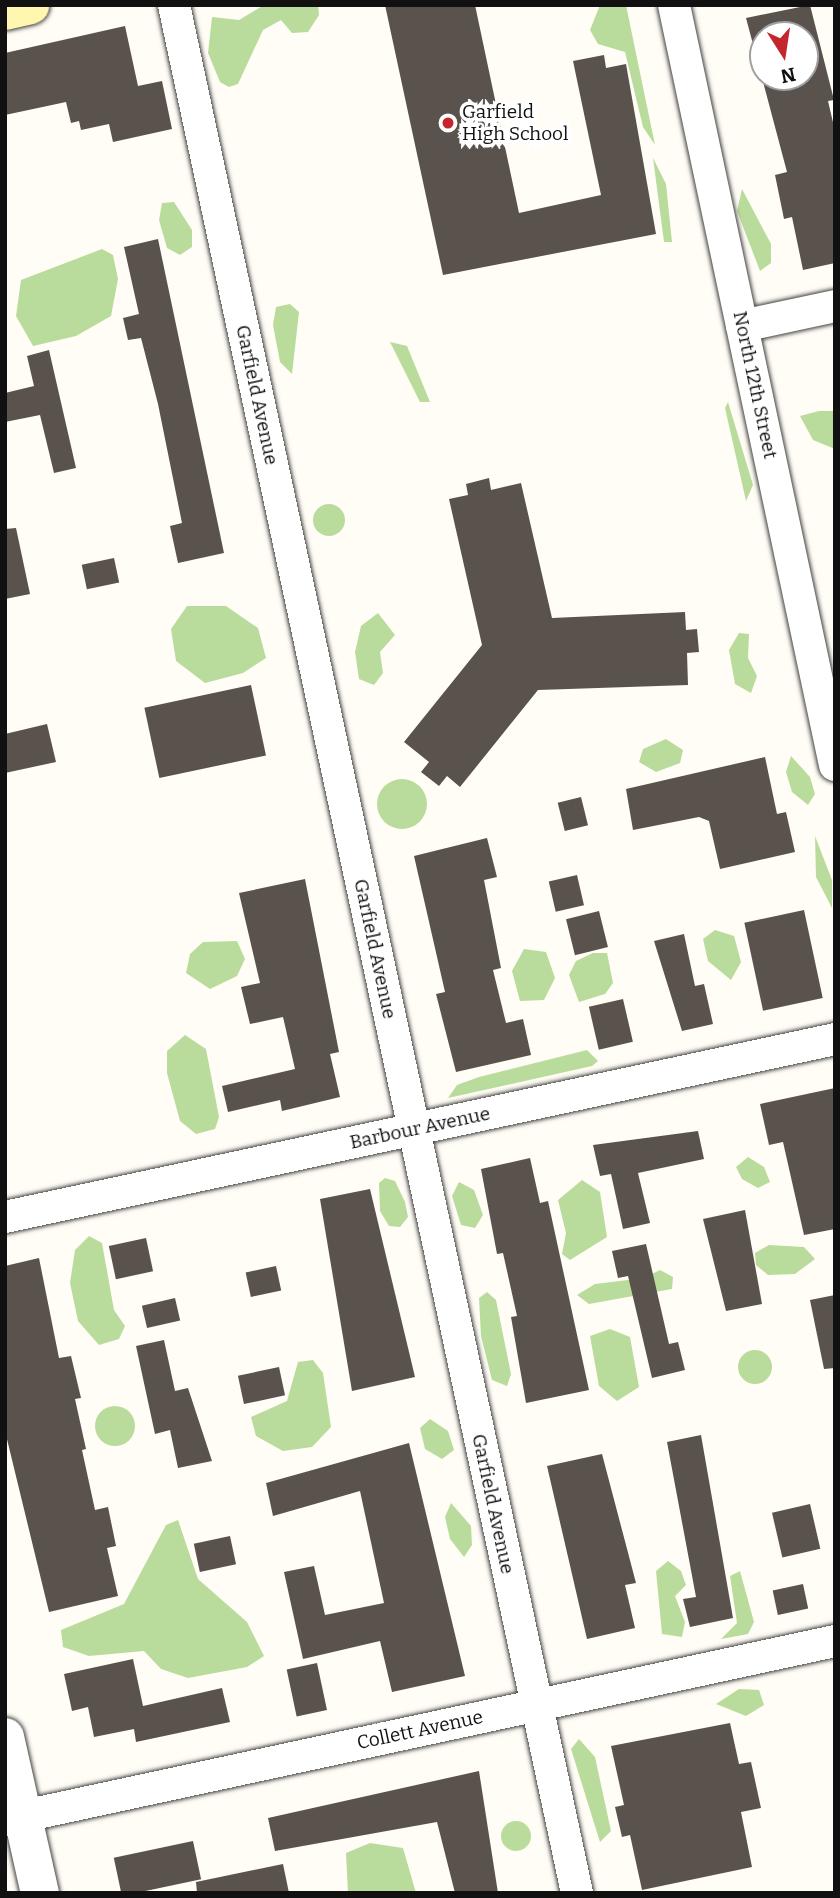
<!DOCTYPE html>
<html>
<head>
<meta charset="utf-8">
<style>
	body { margin:0 }
	#map { position:relative; width:840px; height:1898px; overflow:hidden; background:#fffdf5; font-family:Bitter,serif }
	div>[style] { position:absolute }
	.forest>* { inset:0; background:#b9dc9c }
	.round { border-radius:50% }
	.building>* { inset:0; background:#5a524d; transform-origin:0 0 }
	.roads { filter:drop-shadow(0 0 2px #444) drop-shadow(0 0 2px #444) }
	.minor>* { height:32px; margin:-16px; padding:0 16px; transform-origin:16px; border-radius:16px; background:#fff }
	.tertiary>* { height:38px; margin:-19px; padding:0 19px; transform-origin:19px; border-radius:19px; background:#fff }
	.secondary>* { height:38px; margin:-19px; padding:0 19px; transform-origin:19px; border-radius:19px; background:#fff6b0 }
	.dots>* { width:19px; height:19px; translate:-50% -50%; box-sizing:border-box; border:4px solid #fff; border-radius:50% }
	span { translate:-50% -50%; white-space:nowrap; text-align:center; line-height:1.15; -webkit-text-stroke:7px #fff; paint-order:stroke }
	.poi-label { font-size:19px; color:#111 }
	.left { translate:0 -50%; text-align:left }
	.street-label { font-size:19px; color:#111 }
	.frame { position:absolute; inset:0; border:7px solid #111; pointer-events:none }
	.north { position:absolute; left:749px; top:21px; width:70px; height:70px; box-sizing:border-box; background:#fff; border:2px solid #a0a0a0; border-radius:50%; rotate:168deg; font-size:19px; font-weight:700; line-height:28px; text-align:center; color:#111 }
	.north::after { content:''; display:block; margin:auto; width:24px; height:32px; background:#c4262e; clip-path:polygon(50% 0,100% 100%,50% 72%,0 100%) }
</style>
</head>
<body>
<div id="map">
	<div class="forest">
		<i style="clip-path:polygon(264px 5px,318px 5px,319px 15px,308px 32px,292px 33px,281px 20px,263px 30px,238px 84px,229px 87px,220px 82px,208px 53px,212px 17px,239px 20px)"></i>
		<i style="clip-path:polygon(600px 5px,626px 5px,655px 145px,643px 127px,625px 52px,598px 44px,590px 30px)"></i>
		<i style="clip-path:polygon(653px 158px,666px 184px,672px 242px,664px 242px)"></i>
		<i style="clip-path:polygon(742px 189px,771px 244px,771px 263px,760px 271px,737px 211px)"></i>
		<i style="clip-path:polygon(174px 202px,192px 230px,192px 247px,180px 255px,167px 248px,159px 220px,162px 203px)"></i>
		<i style="clip-path:polygon(102px 249px,113px 255px,118px 279px,111px 316px,76px 336px,33px 346px,16px 316px,21px 280px)"></i>
		<i style="clip-path:polygon(290px 304px,299px 312px,292px 374px,280px 362px,273px 325px,276px 307px)"></i>
		<i style="clip-path:polygon(390px 342px,407px 346px,430px 402px,420px 402px)"></i>
		<i style="clip-path:polygon(728px 402px,753px 485px,746px 501px,725px 408px)"></i>
		<i style="clip-path:polygon(819px 411px,835px 411px,835px 449px,813px 440px,800px 416px)"></i>
		<i class="round" style="left:313px;top:504px;width:32px;height:32px"></i>
		<i style="clip-path:polygon(187px 606px,226px 606px,258px 628px,266px 658px,243px 673px,205px 683px,176px 661px,171px 629px)"></i>
		<i style="clip-path:polygon(378px 613px,395px 635px,380px 652px,383px 673px,374px 685px,359px 679px,355px 652px,361px 626px)"></i>
		<i style="clip-path:polygon(739px 633px,749px 634px,748px 658px,757px 676px,751px 693px,735px 684px,729px 650px)"></i>
		<i style="clip-path:polygon(666px 739px,683px 750px,680px 763px,656px 772px,639px 762px,643px 749px)"></i>
		<i style="clip-path:polygon(791px 756px,810px 777px,815px 794px,808px 805px,792px 792px,786px 772px)"></i>
		<i class="round" style="left:377px;top:779px;width:50px;height:50px"></i>
		<i style="clip-path:polygon(815px 836px,832px 880px,832px 908px,816px 877px)"></i>
		<i style="clip-path:polygon(715px 930px,734px 936px,741px 962px,731px 980px,708px 961px,703px 939px)"></i>
		<i style="clip-path:polygon(237px 941px,245px 959px,237px 976px,210px 989px,186px 973px,190px 954px,203px 942px)"></i>
		<i style="clip-path:polygon(524px 949px,546px 952px,555px 978px,544px 1000px,520px 1001px,512px 971px)"></i>
		<i style="clip-path:polygon(593px 953px,607px 953px,613px 983px,605px 994px,579px 1002px,569px 975px,576px 961px)"></i>
		<i style="clip-path:polygon(185px 1035px,206px 1049px,219px 1117px,215px 1129px,196px 1134px,180px 1121px,167px 1073px,167px 1051px)"></i>
		<i style="clip-path:polygon(587px 1050px,598px 1061px,592px 1066px,448px 1098px,457px 1085px,479px 1077px)"></i>
		<i style="clip-path:polygon(748px 1157px,764px 1167px,770px 1182px,758px 1188px,742px 1179px,736px 1167px)"></i>
		<i style="clip-path:polygon(385px 1178px,395px 1181px,405px 1202px,408px 1217px,400px 1227px,389px 1226px,380px 1211px,379px 1183px)"></i>
		<i style="clip-path:polygon(582px 1180px,600px 1192px,607px 1237px,570px 1260px,562px 1254px,566px 1233px,558px 1200px)"></i>
		<i style="clip-path:polygon(459px 1182px,474px 1190px,483px 1215px,475px 1228px,461px 1225px,452px 1196px)"></i>
		<i style="clip-path:polygon(89px 1236px,102px 1243px,114px 1310px,125px 1326px,119px 1339px,99px 1345px,78px 1321px,70px 1283px,75px 1250px)"></i>
		<i style="clip-path:polygon(769px 1245px,804px 1247px,815px 1259px,795px 1274px,768px 1275px,756px 1265px,755px 1253px)"></i>
		<i style="clip-path:polygon(660px 1270px,673px 1277px,672px 1289px,589px 1304px,577px 1295px,595px 1284px,644px 1278px)"></i>
		<i style="clip-path:polygon(487px 1292px,496px 1300px,511px 1374px,507px 1386px,492px 1380px,481px 1336px,479px 1298px)"></i>
		<i style="clip-path:polygon(610px 1329px,630px 1337px,639px 1387px,617px 1401px,599px 1386px,590px 1336px)"></i>
		<i class="round" style="left:738px;top:1350px;width:34px;height:34px"></i>
		<i style="clip-path:polygon(313px 1360px,323px 1373px,331px 1427px,312px 1447px,283px 1451px,256px 1436px,251px 1417px,287px 1401px,298px 1362px)"></i>
		<i class="round" style="left:95px;top:1406px;width:40px;height:40px"></i>
		<i style="clip-path:polygon(430px 1419px,448px 1431px,454px 1450px,442px 1459px,425px 1449px,420px 1428px)"></i>
		<i style="clip-path:polygon(451px 1503px,471px 1526px,472px 1545px,464px 1557px,450px 1539px,445px 1517px)"></i>
		<i style="clip-path:polygon(178px 1520px,198px 1579px,247px 1622px,264px 1656px,247px 1667px,188px 1678px,161px 1669px,144px 1651px,89px 1656px,63px 1647px,61px 1630px,124px 1604px,166px 1525px)"></i>
		<i style="clip-path:polygon(668px 1561px,681px 1571px,686px 1585px,675px 1596px,685px 1622px,682px 1637px,662px 1634px,656px 1571px)"></i>
		<i style="clip-path:polygon(740px 1571px,754px 1622px,748px 1634px,721px 1639px,737px 1623px,730px 1576px)"></i>
		<i style="clip-path:polygon(739px 1689px,759px 1690px,764px 1705px,746px 1716px,716px 1704px)"></i>
		<i style="clip-path:polygon(579px 1739px,595px 1757px,611px 1831px,600px 1842px,571px 1749px)"></i>
		<i class="round" style="left:501px;top:1821px;width:30px;height:30px"></i>
		<i style="clip-path:polygon(370px 1843px,403px 1848px,416px 1893px,348px 1893px,346px 1853px)"></i>
	</div>
	<div class="building">
		<i style="clip-path:polygon(385px 5px,475px 5px,519px 213px,601px 195px,573px 61px,604px 55px,606px 68px,626px 64px,656px 234px,443px 275px)"></i>
		<i style="clip-path:polygon(evenodd,810px 5px,834px 100px,828px 101px,835px 131px,835px 263px,803px 270px,792px 217px,784px 219px,775px 175px,787px 172px,746px 18px,810px 5px,763px 35px,805px 35px,805px 77px,763px 77px,763px 35px)"></i>
		<i style="clip-path:polygon(125px 26px,138px 86px,162px 81px,172px 129px,113px 142px,109px 124px,81px 130px,79px 121px,71px 123px,66px 102px,5px 115px,5px 53px)"></i>
		<i style="clip-path:polygon(158px 239px,224px 553px,178px 563px,170px 526px,182px 523px,158px 404px,141px 338px,128px 340px,123px 318px,139px 314px,124px 247px)"></i>
		<i style="clip-path:polygon(49px 350px,76px 468px,54px 473px,40px 415px,5px 422px,5px 393px,34px 386px,27px 356px)"></i>
		<i style="clip-path:polygon(489px 478px,491px 490px,521px 483px,552px 618px,685px 612px,686px 630px,697px 629px,699px 652px,687px 653px,688px 685px,538px 690px,460px 787px,447px 776px,439px 786px,421px 772px,429px 762px,404px 742px,482px 645px,449px 499px,468px 495px,466px 484px)"></i>
		<i style="clip-path:polygon(16px 528px,30px 594px,5px 599px,5px 529px)"></i>
		<i style="left:114px;top:558px;width:25px;height:33px;rotate:78deg"></i>
		<i style="left:251px;top:685px;width:72px;height:109px;rotate:78deg"></i>
		<i style="clip-path:polygon(47px 724px,56px 762px,5px 773px,5px 734px)"></i>
		<i style="clip-path:polygon(765px 757px,777px 814px,786px 812px,795px 852px,720px 869px,709px 821px,699px 817px,633px 830px,626px 789px)"></i>
		<i style="left:581px;top:797px;width:29px;height:24px;rotate:76deg"></i>
		<i style="clip-path:polygon(487px 838px,497px 877px,484px 880px,501px 968px,493px 970px,506px 1023px,523px 1019px,531px 1055px,456px 1072px,436px 994px,445px 992px,414px 856px)"></i>
		<i style="left:577px;top:875px;width:31px;height:29px;rotate:77deg"></i>
		<i style="clip-path:polygon(305px 879px,339px 1052px,330px 1054px,340px 1097px,282px 1111px,280px 1100px,228px 1112px,222px 1086px,295px 1069px,283px 1017px,250px 1024px,241px 987px,260px 983px,239px 893px)"></i>
		<i style="left:804px;top:910px;width:90px;height:61px;rotate:78deg"></i>
		<i style="left:599px;top:911px;width:37px;height:34px;rotate:76deg"></i>
		<i style="clip-path:polygon(684px 934px,695px 986px,704px 984px,713px 1024px,682px 1031px,654px 941px)"></i>
		<i style="left:623px;top:999px;width:44px;height:35px;rotate:77deg"></i>
		<i style="clip-path:polygon(835px 1088px,835px 1229px,804px 1235px,783px 1142px,769px 1145px,760px 1104px)"></i>
		<i style="clip-path:polygon(698px 1131px,704px 1159px,638px 1173px,650px 1223px,623px 1229px,611px 1174px,600px 1176px,593px 1145px)"></i>
		<i style="clip-path:polygon(530px 1158px,540px 1203px,548px 1201px,589px 1390px,526px 1403px,511px 1317px,517px 1316px,503px 1253px,497px 1254px,481px 1169px)"></i>
		<i style="clip-path:polygon(370px 1189px,415px 1377px,352px 1391px,320px 1199px)"></i>
		<i style="clip-path:polygon(745px 1210px,762px 1304px,726px 1311px,703px 1219px)"></i>
		<i style="left:146px;top:1238px;width:34px;height:38px;rotate:78deg"></i>
		<i style="clip-path:polygon(646px 1244px,669px 1344px,678px 1342px,685px 1370px,652px 1378px,628px 1276px,618px 1278px,612px 1251px)"></i>
		<i style="clip-path:polygon(39px 1258px,59px 1358px,71px 1356px,81px 1398px,75px 1399px,86px 1449px,82px 1450px,95px 1510px,108px 1507px,116px 1546px,107px 1548px,118px 1596px,49px 1612px,5px 1431px,5px 1266px)"></i>
		<i style="left:276px;top:1266px;width:25px;height:31px;rotate:78deg"></i>
		<i style="clip-path:polygon(835px 1295px,835px 1368px,824px 1369px,810px 1300px)"></i>
		<i style="left:175px;top:1298px;width:23px;height:34px;rotate:77deg"></i>
		<i style="clip-path:polygon(164px 1340px,175px 1391px,188px 1388px,212px 1461px,178px 1468px,170px 1430px,155px 1434px,136px 1346px)"></i>
		<i style="left:279px;top:1367px;width:29px;height:42px;rotate:78deg"></i>
		<i style="clip-path:polygon(701px 1435px,733px 1618px,690px 1627px,683px 1599px,696px 1597px,667px 1442px)"></i>
		<i style="clip-path:polygon(409px 1443px,465px 1676px,392px 1692px,380px 1641px,303px 1659px,284px 1572px,314px 1566px,325px 1615px,384px 1603px,360px 1491px,273px 1516px,266px 1483px)"></i>
		<i style="clip-path:polygon(602px 1454px,636px 1583px,625px 1585px,635px 1628px,587px 1639px,547px 1466px)"></i>
		<i style="left:810px;top:1504px;width:46px;height:39px;rotate:77deg"></i>
		<i style="left:230px;top:1536px;width:29px;height:37px;rotate:78deg"></i>
		<i style="left:803px;top:1584px;width:25px;height:31px;rotate:78deg"></i>
		<i style="clip-path:polygon(133px 1659px,143px 1706px,222px 1688px,230px 1722px,136px 1742px,134px 1729px,94px 1737px,88px 1707px,72px 1711px,64px 1674px)"></i>
		<i style="left:317px;top:1663px;width:48px;height:31px;rotate:78deg"></i>
		<i style="clip-path:polygon(730px 1723px,739px 1764px,751px 1762px,761px 1808px,741px 1812px,752px 1867px,642px 1890px,630px 1835px,622px 1837px,615px 1807px,624px 1805px,611px 1746px)"></i>
		<i style="clip-path:polygon(479px 1771px,498px 1893px,455px 1893px,437px 1822px,275px 1851px,268px 1818px)"></i>
		<i style="left:193px;top:1841px;width:39px;height:81px;rotate:78deg"></i>
		<i style="clip-path:polygon(283px 1864px,289px 1893px,197px 1893px,196px 1882px)"></i>
	</div>
	<div class="roads">
		<div class="minor">
			<i style="left:174px;top:5px;width:1931px;rotate:77.95deg"></i>
			<i style="left:674px;top:5px;width:777px;rotate:78.04deg"></i>
			<i style="left:742px;top:326px;width:95px;rotate:-12.1deg"></i>
			<i style="left:5px;top:1217px;width:849px;rotate:-12.1deg"></i>
			<i style="left:5px;top:1820px;width:849px;rotate:-12.17deg"></i>
		</div>
		<div class="tertiary">
			<i style="left:5px;top:1737px;width:160px;rotate:77.4deg"></i>
		</div>
		<div class="secondary">
			<i style="left:5px;top:11px;width:26px;rotate:-13deg"></i>
		</div>
	</div>
	<div class="dots">
		<i style="left:448px;top:123px;background:#c4262e"></i>
	</div>
	<div class="poi-label">
		<span class="left" style="left:462px;top:123px">Garfield<br>High School</span>
	</div>
	<div class="street-label">
		<span style="left:755px;top:385px;rotate:78deg">North 12th Street</span>
		<span style="left:257px;top:395px;rotate:78deg">Garfield Avenue</span>
		<span style="left:375px;top:949px;rotate:78deg">Garfield Avenue</span>
		<span style="left:420px;top:1128px;rotate:-12deg">Barbour Avenue</span>
		<span style="left:493px;top:1504px;rotate:78deg">Garfield Avenue</span>
		<span style="left:420px;top:1730px;rotate:-12deg">Collett Avenue</span>
	</div>
	<div class="frame"></div>
	<div class="north">N</div>
</div>
</body>
</html>
